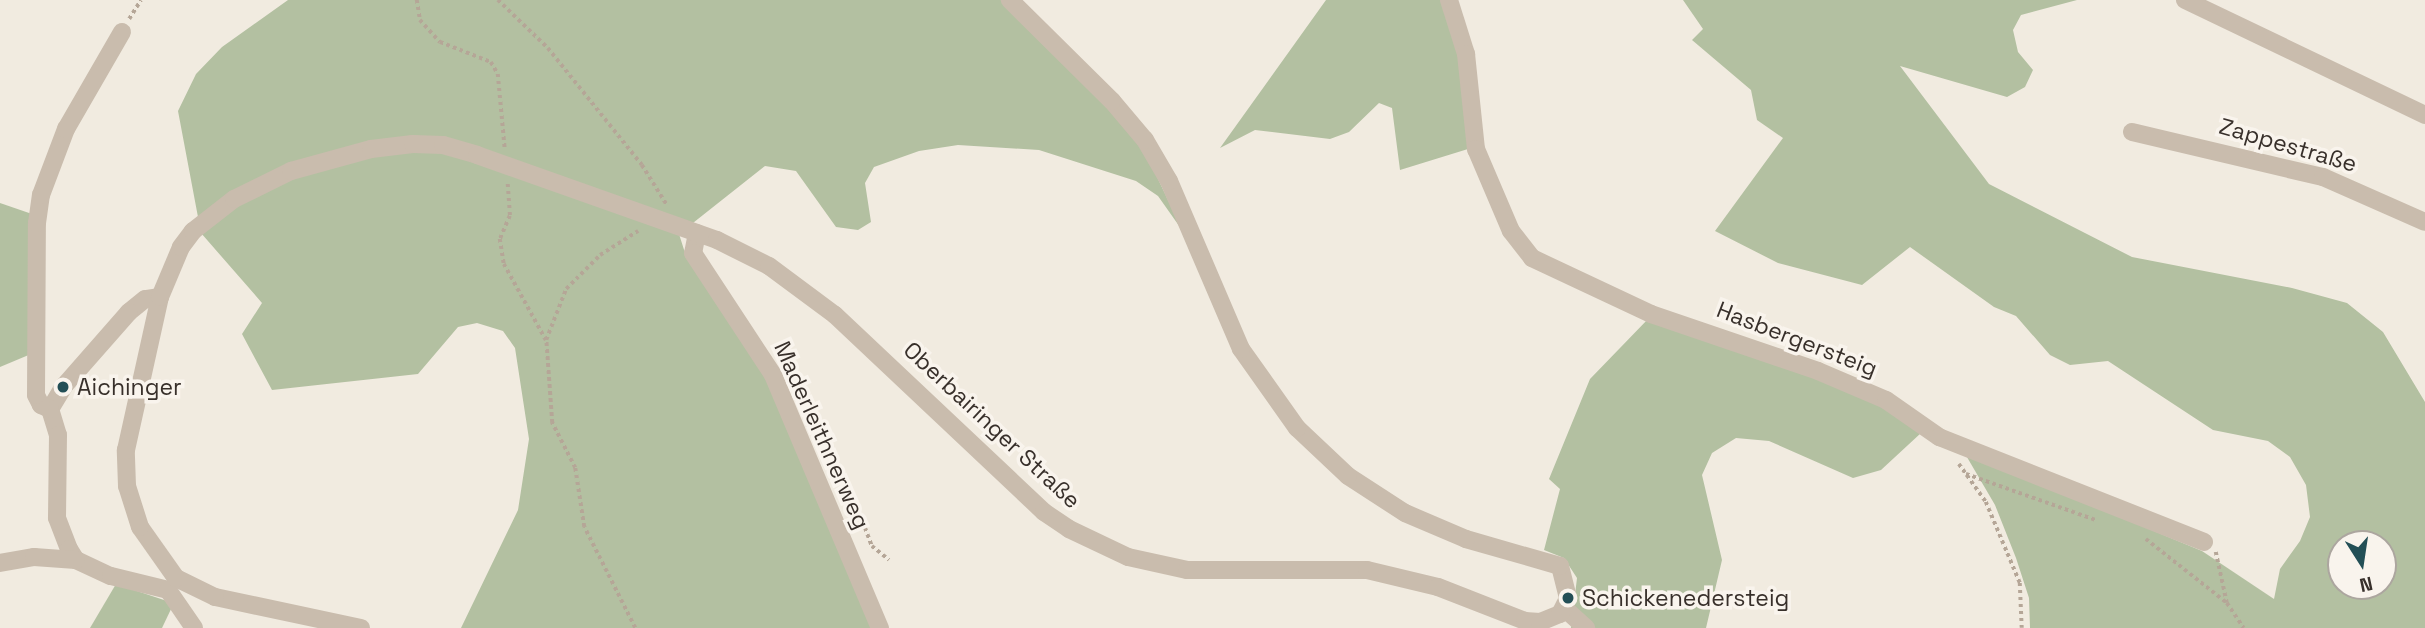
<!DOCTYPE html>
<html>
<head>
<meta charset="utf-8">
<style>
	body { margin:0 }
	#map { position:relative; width:2425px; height:628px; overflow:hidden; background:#f1ebe0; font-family:"Space Grotesk",sans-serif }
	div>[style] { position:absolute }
	.green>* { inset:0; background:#b3c0a1 }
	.path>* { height:3.5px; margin-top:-1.75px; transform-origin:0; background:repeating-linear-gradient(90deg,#b5a697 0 3.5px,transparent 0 7px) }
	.minor>* { height:18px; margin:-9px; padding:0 9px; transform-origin:9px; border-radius:9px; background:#c9bcad }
	.dots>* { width:19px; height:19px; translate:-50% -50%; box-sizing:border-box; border:4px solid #f9f4ed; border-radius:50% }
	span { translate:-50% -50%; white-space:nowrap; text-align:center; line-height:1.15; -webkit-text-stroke:7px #f9f4ed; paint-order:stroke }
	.street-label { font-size:23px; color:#38302b }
	.poi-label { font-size:23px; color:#38302b }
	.left { translate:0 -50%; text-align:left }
	.north { position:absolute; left:2327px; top:530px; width:70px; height:70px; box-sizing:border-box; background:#f9f4ed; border:2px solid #aca69f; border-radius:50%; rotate:168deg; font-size:19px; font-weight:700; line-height:28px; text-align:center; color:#38302b }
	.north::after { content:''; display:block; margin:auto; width:24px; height:32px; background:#234f56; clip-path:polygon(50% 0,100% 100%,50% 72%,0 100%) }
</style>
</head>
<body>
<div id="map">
	<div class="green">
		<i style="clip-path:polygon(288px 0,1001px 0,1108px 106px,1145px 151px,1182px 230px,1158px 196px,1136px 181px,1039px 150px,958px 145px,919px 151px,874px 167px,865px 183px,871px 222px,858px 230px,836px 227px,796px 171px,765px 166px,679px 234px,686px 256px,769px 377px,875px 628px,461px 628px,518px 510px,529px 439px,515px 348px,503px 331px,477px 323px,458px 327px,418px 374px,272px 390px,242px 334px,262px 303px,201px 233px,178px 111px,196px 74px,222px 47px)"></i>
		<i style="clip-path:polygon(1326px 0,1445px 0,1460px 43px,1468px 149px,1400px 170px,1392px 108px,1379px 103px,1349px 132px,1330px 139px,1255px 130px,1220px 148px)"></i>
		<i style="clip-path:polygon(evenodd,1683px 0,2077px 0,2021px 15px,2013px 30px,2018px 52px,2033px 70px,2025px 87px,2007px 97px,1900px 66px,1989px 184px,2132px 257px,2292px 288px,2347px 303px,2383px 332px,2425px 402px,2425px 628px,2030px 628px,2029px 598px,2016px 558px,1995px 505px,1964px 452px,2202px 551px,2274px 599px,2280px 569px,2300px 541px,2310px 517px,2306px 485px,2290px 457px,2268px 441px,2213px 430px,2108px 361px,2070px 365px,2050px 355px,2016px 316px,1994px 307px,1910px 247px,1862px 285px,1778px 263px,1715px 231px,1783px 138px,1757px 120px,1751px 90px,1692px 40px,1703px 29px,1683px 0,2341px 544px,2383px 544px,2383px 586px,2341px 586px,2341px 544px)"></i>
		<i style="clip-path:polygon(0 203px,32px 214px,31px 354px,0 367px)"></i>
		<i style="clip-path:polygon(1649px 318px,1702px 334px,1883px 405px,1921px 433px,1881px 470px,1853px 478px,1769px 441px,1736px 438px,1712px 453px,1702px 475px,1722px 560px,1706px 628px,1571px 628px,1577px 578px,1564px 558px,1544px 550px,1560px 489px,1549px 479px,1590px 379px)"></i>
		<i style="clip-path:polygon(116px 584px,167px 601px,172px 607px,162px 628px,90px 628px)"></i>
	</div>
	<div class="path">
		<i style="left:417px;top:0;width:20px;rotate:81deg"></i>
		<i style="left:420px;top:20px;width:30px;rotate:48deg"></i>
		<i style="left:440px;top:42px;width:55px;rotate:21.4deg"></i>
		<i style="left:491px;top:62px;width:14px;rotate:60deg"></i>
		<i style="left:498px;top:74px;width:75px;rotate:84.7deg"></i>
		<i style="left:498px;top:0;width:69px;rotate:43.8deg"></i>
		<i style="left:548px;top:48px;width:150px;rotate:51.2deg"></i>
		<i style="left:642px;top:165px;width:47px;rotate:58deg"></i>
		<i style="left:129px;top:19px;width:22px;rotate:-58deg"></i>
		<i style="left:508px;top:184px;width:32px;rotate:86deg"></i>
		<i style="left:510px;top:216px;width:25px;rotate:113deg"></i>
		<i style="left:500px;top:239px;width:25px;rotate:81deg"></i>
		<i style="left:504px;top:264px;width:87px;rotate:61.1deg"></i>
		<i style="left:1959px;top:464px;width:47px;rotate:54.6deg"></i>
		<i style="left:1986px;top:502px;width:88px;rotate:67.2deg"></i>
		<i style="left:2020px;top:583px;width:45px;rotate:87.5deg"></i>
		<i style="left:1966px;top:474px;width:138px;rotate:19.5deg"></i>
		<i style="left:853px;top:495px;width:54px;rotate:69.6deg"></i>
		<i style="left:872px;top:546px;width:22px;rotate:39deg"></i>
		<i style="left:2146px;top:539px;width:103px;rotate:38.3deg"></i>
		<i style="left:2216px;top:552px;width:52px;rotate:77.8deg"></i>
		<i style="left:2227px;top:603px;width:30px;rotate:56deg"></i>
		<i style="left:635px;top:628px;width:113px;rotate:-116.8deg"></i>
		<i style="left:584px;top:527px;width:60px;rotate:-98.7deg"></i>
		<i style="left:575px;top:468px;width:51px;rotate:-117.1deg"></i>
		<i style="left:552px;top:423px;width:83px;rotate:-94.1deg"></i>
		<i style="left:546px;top:340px;width:55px;rotate:-68.6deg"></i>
		<i style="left:566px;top:289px;width:48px;rotate:-45deg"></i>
		<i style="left:600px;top:255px;width:45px;rotate:-32.3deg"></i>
	</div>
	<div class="minor">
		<i style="left:1449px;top:0;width:57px;rotate:72.5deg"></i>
		<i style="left:1466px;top:54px;width:96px;rotate:84deg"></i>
		<i style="left:1476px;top:149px;width:89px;rotate:66.9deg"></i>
		<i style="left:1511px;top:231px;width:34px;rotate:52deg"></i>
		<i style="left:1532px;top:258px;width:132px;rotate:25.2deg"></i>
		<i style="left:1651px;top:314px;width:176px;rotate:18.8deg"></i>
		<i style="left:1818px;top:371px;width:74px;rotate:23.1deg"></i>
		<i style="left:1886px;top:400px;width:65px;rotate:34.9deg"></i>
		<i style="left:1939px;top:437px;width:285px;rotate:21.6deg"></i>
		<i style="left:2185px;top:0;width:266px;rotate:25.6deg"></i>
		<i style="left:2132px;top:132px;width:196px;rotate:13.3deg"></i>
		<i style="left:2323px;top:177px;width:111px;rotate:23.8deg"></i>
		<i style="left:697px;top:233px;width:20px;rotate:101deg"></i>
		<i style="left:693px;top:253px;width:146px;rotate:56.7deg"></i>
		<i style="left:773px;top:375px;width:275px;rotate:67.1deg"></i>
		<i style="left:160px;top:297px;width:15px;rotate:172deg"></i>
		<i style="left:145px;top:299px;width:21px;rotate:141deg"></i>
		<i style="left:129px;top:312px;width:98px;rotate:131.3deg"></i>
		<i style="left:64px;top:386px;width:27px;rotate:121deg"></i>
		<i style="left:50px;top:409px;width:27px;rotate:73deg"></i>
		<i style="left:58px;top:435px;width:83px;rotate:90.7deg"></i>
		<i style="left:57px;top:518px;width:33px;rotate:69deg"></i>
		<i style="left:69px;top:549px;width:13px;rotate:58deg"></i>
		<i style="left:76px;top:560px;width:38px;rotate:25deg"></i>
		<i style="left:111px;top:576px;width:59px;rotate:13.8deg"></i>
		<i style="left:50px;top:409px;width:10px;rotate:-156deg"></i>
		<i style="left:41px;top:405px;width:11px;rotate:-117deg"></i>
		<i style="left:36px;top:395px;width:172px;rotate:-89.7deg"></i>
		<i style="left:37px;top:223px;width:28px;rotate:-82deg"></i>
		<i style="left:41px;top:195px;width:71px;rotate:-69.3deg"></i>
		<i style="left:66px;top:129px;width:112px;rotate:-60deg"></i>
		<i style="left:0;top:563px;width:35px;rotate:-10deg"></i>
		<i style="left:34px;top:557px;width:42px;rotate:4.1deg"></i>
		<i style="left:168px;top:590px;width:46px;rotate:55.6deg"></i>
		<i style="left:1564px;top:608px;width:30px;rotate:42deg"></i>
		<i style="left:361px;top:628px;width:149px;rotate:-168deg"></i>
		<i style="left:215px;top:597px;width:43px;rotate:-154deg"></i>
		<i style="left:176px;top:578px;width:62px;rotate:-125.2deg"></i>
		<i style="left:140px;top:527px;width:43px;rotate:-107.6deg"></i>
		<i style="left:127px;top:486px;width:36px;rotate:-92deg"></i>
		<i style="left:126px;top:450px;width:157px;rotate:-77.5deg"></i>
		<i style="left:160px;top:297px;width:54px;rotate:-67.2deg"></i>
		<i style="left:181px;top:247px;width:20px;rotate:-53deg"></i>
		<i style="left:193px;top:231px;width:52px;rotate:-38deg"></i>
		<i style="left:234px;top:199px;width:64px;rotate:-26.2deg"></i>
		<i style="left:291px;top:171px;width:83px;rotate:-15.4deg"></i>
		<i style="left:371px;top:149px;width:42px;rotate:-6.8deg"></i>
		<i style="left:413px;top:144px;width:30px;rotate:2deg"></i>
		<i style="left:443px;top:145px;width:35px;rotate:16deg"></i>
		<i style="left:477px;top:155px;width:255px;rotate:19.5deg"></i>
		<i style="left:717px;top:240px;width:58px;rotate:26.6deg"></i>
		<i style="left:769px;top:266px;width:82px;rotate:36.6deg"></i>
		<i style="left:835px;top:315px;width:287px;rotate:43.3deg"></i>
		<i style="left:1044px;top:512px;width:30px;rotate:34deg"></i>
		<i style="left:1069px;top:529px;width:65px;rotate:25.4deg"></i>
		<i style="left:1128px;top:557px;width:60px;rotate:12.4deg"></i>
		<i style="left:1187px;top:570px;width:180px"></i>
		<i style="left:1367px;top:570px;width:73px;rotate:13.5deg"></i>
		<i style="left:1438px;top:587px;width:93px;rotate:21.3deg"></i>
		<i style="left:1525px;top:621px;width:15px;rotate:4deg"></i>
		<i style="left:1540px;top:622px;width:22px;rotate:-22deg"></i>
		<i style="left:1560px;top:614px;width:18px;rotate:-63deg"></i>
		<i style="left:1568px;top:598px;width:33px;rotate:-104deg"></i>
		<i style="left:1560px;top:566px;width:98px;rotate:-164deg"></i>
		<i style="left:1466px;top:539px;width:66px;rotate:-156.9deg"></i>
		<i style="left:1405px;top:513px;width:68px;rotate:-147deg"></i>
		<i style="left:1348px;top:476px;width:70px;rotate:-136.7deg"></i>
		<i style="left:1297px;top:428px;width:97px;rotate:-125.3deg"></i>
		<i style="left:1241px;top:349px;width:183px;rotate:-113.2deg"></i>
		<i style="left:1169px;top:181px;width:48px;rotate:-120.3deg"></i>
		<i style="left:1145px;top:140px;width:51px;rotate:-130.2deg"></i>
		<i style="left:1112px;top:101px;width:144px;rotate:-135.3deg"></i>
	</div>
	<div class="dots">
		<i style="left:63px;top:387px;background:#234f56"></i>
		<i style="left:1568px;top:598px;background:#234f56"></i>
	</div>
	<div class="street-label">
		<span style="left:2288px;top:145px;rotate:16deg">Zappestraße</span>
		<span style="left:1797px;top:339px;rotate:21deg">Hasbergersteig</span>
		<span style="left:992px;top:425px;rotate:43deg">Oberbairinger Straße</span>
		<span style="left:822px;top:435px;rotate:66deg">Maderleithnerweg</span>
	</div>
	<div class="poi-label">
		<span class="left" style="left:77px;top:387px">Aichinger</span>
		<span class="left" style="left:1582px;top:598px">Schickenedersteig</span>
	</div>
	<div class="north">N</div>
</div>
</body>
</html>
